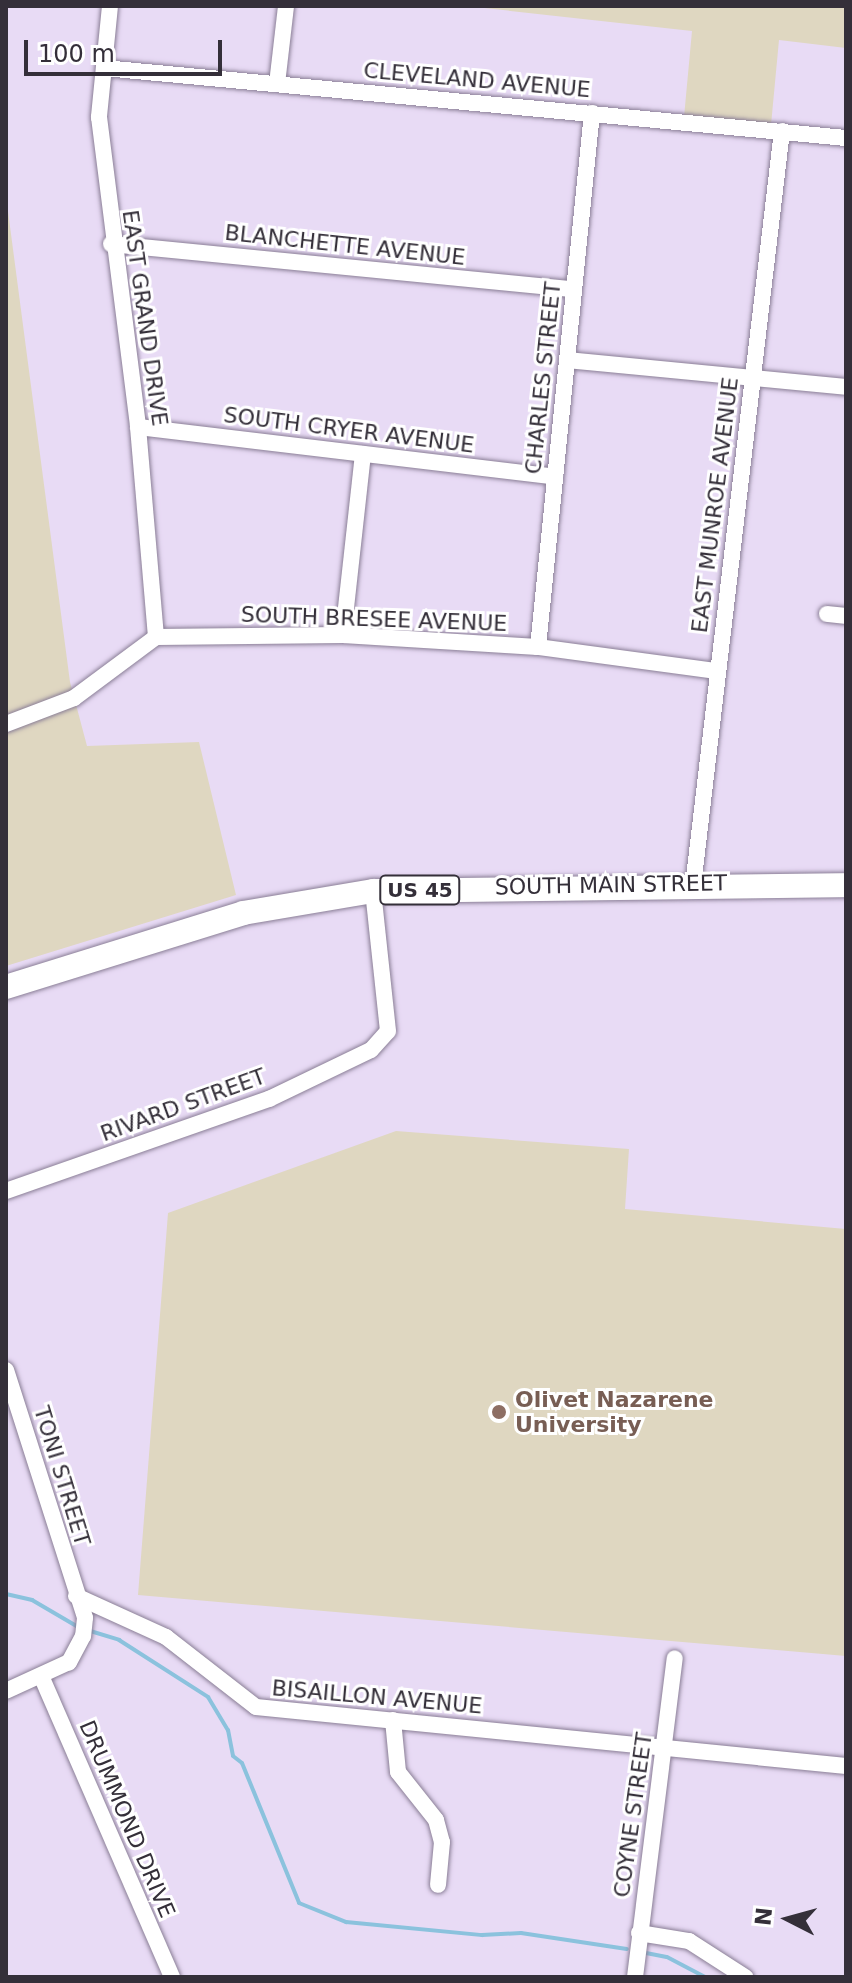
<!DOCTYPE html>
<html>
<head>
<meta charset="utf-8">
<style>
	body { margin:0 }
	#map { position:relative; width:852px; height:1983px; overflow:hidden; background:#e8dbf5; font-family:"DejaVu Sans",sans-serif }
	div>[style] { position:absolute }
	.education>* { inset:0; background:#dfd7c1 }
	.stream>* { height:4px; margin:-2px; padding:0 2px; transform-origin:2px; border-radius:2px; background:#8bc2dd }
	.roads { filter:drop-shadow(0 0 2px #8a7e96) drop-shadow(0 0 2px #8a7e96) }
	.street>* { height:16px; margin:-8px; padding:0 8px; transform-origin:8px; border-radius:8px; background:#fff }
	.primary>* { height:24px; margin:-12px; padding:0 12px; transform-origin:12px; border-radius:12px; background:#fff }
	.dots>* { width:22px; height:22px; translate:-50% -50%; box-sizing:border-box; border:4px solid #fff; border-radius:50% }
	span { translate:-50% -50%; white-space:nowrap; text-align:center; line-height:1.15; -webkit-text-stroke:6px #fff; paint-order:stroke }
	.shield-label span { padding:2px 6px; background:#fff; border:2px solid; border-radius:6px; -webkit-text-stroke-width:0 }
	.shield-label { font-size:20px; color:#342f39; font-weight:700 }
	.street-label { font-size:22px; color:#342f39 }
	.education-label { font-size:22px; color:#785e54; font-weight:700 }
	.left { translate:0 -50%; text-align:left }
	.frame { position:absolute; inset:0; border:8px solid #342f39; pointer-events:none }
	.north { position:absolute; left:748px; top:1879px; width:80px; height:80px; -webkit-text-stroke:6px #fff; paint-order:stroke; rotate:276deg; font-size:22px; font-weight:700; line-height:32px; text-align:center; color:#342f39 }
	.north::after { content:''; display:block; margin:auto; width:28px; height:36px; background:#342f39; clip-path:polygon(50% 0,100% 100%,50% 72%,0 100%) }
	.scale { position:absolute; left:24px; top:40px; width:198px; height:36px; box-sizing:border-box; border:4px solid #342f39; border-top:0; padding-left:10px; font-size:24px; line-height:28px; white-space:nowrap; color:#342f39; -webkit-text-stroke:6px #fff; paint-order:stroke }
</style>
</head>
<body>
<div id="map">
	<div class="education">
		<i style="clip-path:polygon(466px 6px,846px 6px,846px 48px,779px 40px,771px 125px,684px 117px,692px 31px)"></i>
		<i style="clip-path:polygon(6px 196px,70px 682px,87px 746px,199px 742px,236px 895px,6px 966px)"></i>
		<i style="clip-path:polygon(396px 1131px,629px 1149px,625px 1209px,846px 1229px,846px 1656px,138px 1595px,168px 1213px)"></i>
	</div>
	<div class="stream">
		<i style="left:6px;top:1594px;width:27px;rotate:13deg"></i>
		<i style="left:32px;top:1600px;width:53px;rotate:30.4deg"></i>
		<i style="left:87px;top:1630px;width:34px;rotate:17deg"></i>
		<i style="left:119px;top:1640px;width:106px;rotate:32.6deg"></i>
		<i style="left:208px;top:1697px;width:39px;rotate:59deg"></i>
		<i style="left:228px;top:1730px;width:26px;rotate:79deg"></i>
		<i style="left:233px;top:1756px;width:11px;rotate:38deg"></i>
		<i style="left:242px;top:1763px;width:151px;rotate:67.8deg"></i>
		<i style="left:299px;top:1903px;width:51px;rotate:22deg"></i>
		<i style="left:346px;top:1922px;width:137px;rotate:5.5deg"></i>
		<i style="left:482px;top:1935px;width:39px;rotate:-3deg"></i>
		<i style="left:521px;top:1933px;width:107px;rotate:8.6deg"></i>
		<i style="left:641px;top:1952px;width:26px;rotate:11deg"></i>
		<i style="left:667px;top:1957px;width:43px;rotate:27.8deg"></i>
	</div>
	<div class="roads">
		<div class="street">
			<i style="left:110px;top:6px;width:112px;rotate:95.7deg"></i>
			<i style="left:99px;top:117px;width:312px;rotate:82.8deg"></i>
			<i style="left:138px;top:427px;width:211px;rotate:85.1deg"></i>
			<i style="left:104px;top:68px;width:745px;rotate:5.39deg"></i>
			<i style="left:277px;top:84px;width:79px;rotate:-83.4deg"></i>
			<i style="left:111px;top:244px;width:465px;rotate:5.6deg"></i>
			<i style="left:567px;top:360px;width:280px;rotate:5.5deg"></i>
			<i style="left:138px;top:427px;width:420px;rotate:6.8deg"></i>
			<i style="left:827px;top:614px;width:19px;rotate:6deg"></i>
			<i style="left:343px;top:635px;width:182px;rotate:-83.7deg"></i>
			<i style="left:538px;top:647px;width:537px;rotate:-84.23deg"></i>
			<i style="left:6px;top:724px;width:73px;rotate:-20.9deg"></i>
			<i style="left:74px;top:698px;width:102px;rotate:-36.6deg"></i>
			<i style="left:156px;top:637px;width:187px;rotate:-0.6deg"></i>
			<i style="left:343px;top:635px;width:195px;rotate:3.5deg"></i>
			<i style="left:538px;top:647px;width:180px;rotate:7.7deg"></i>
			<i style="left:693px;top:886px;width:760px;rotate:-83.28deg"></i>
			<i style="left:6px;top:1191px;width:279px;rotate:-19.3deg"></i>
			<i style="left:269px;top:1099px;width:113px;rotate:-25.7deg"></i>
			<i style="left:371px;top:1050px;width:25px;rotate:-48deg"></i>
			<i style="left:388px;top:1031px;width:141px;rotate:-96.1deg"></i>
			<i style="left:6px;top:1370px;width:260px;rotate:72.3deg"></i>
			<i style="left:85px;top:1618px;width:18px;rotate:96deg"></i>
			<i style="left:83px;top:1636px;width:30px;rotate:118deg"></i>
			<i style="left:69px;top:1662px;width:69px;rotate:155.3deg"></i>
			<i style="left:76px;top:1596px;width:99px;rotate:24.5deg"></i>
			<i style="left:166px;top:1637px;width:114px;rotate:37.9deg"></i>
			<i style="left:256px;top:1707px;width:593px;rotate:5.71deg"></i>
			<i style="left:42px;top:1678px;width:326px;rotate:66.5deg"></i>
			<i style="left:393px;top:1720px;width:52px;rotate:84.5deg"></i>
			<i style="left:398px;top:1772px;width:61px;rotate:51.6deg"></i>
			<i style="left:436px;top:1820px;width:23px;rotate:75deg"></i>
			<i style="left:442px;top:1842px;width:43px;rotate:95.3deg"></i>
			<i style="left:639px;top:1933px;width:51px;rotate:9.1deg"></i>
			<i style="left:689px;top:1941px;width:67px;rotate:32.7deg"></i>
			<i style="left:635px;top:1977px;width:321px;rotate:-82.9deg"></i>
		</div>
		<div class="primary">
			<i style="left:6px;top:987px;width:248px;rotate:-17.3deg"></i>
			<i style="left:243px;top:913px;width:132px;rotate:-9.6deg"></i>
			<i style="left:373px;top:891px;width:473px;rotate:-0.7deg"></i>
		</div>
	</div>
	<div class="dots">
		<i style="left:499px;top:1412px;background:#8d6e63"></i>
	</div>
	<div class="shield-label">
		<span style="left:420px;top:890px">US 45</span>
	</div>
	<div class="street-label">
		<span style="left:477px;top:80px;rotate:5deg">CLEVELAND AVENUE</span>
		<span style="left:345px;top:245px;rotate:6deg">BLANCHETTE AVENUE</span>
		<span style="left:145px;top:318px;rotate:82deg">EAST GRAND DRIVE</span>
		<span style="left:543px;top:378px;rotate:-84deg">CHARLES STREET</span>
		<span style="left:349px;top:430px;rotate:7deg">SOUTH CRYER AVENUE</span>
		<span style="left:715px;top:505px;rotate:-83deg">EAST MUNROE AVENUE</span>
		<span style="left:374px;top:619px;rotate:2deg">SOUTH BRESEE AVENUE</span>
		<span style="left:611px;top:885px;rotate:-1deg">SOUTH MAIN STREET</span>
		<span style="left:183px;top:1105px;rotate:-20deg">RIVARD STREET</span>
		<span style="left:62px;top:1476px;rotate:73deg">TONI STREET</span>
		<span style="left:377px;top:1697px;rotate:5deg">BISAILLON AVENUE</span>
		<span style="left:633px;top:1815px;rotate:-82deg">COYNE STREET</span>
		<span style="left:127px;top:1819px;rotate:67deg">DRUMMOND DRIVE</span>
	</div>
	<div class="education-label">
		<span class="left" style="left:515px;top:1412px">Olivet Nazarene<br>University</span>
	</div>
	<div class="frame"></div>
	<div class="north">N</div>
	<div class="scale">100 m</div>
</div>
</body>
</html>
